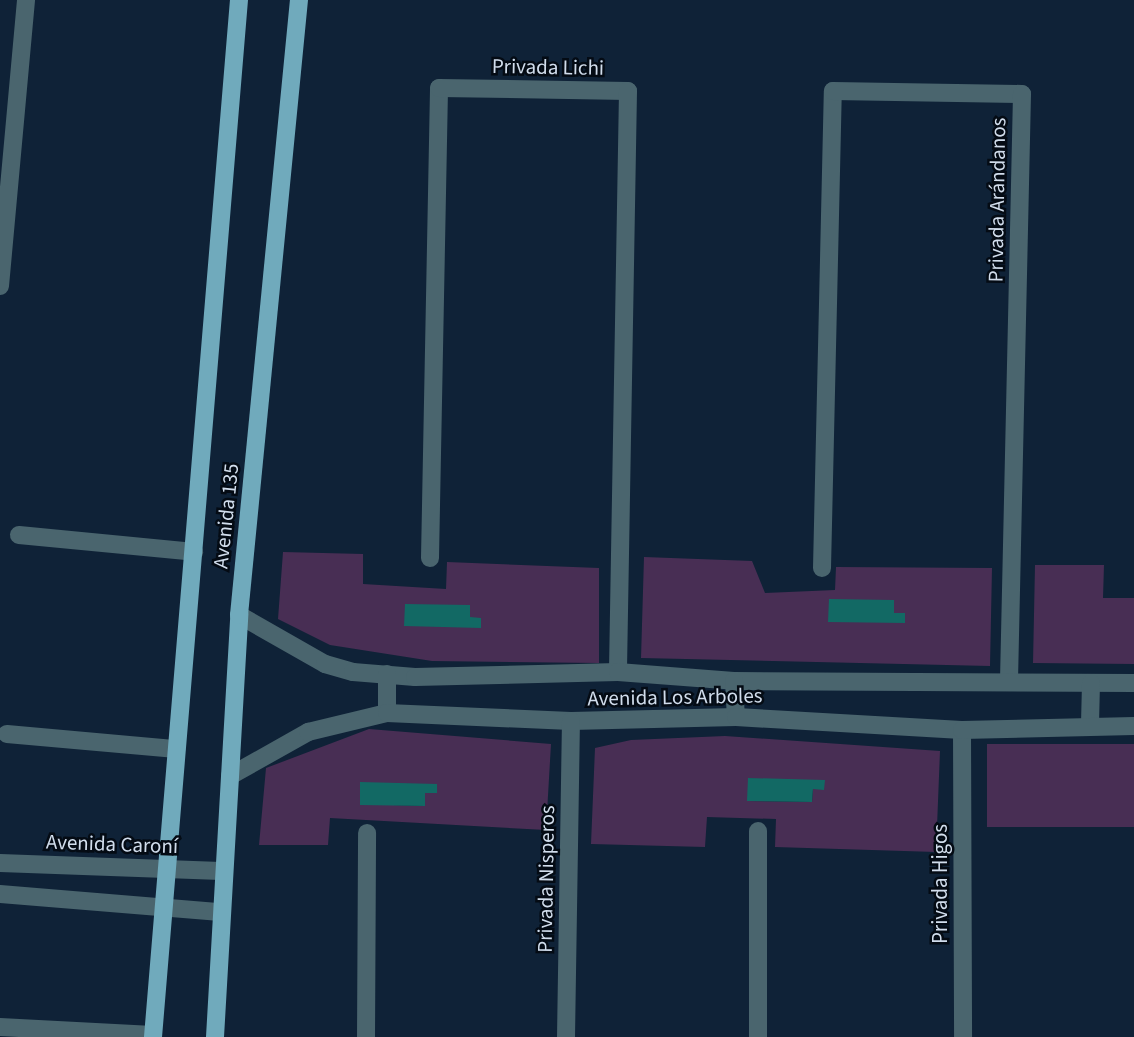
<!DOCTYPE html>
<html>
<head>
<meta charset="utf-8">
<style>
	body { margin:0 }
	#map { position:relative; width:1134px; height:1037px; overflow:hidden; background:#0f2237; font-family:"Source Sans 3",sans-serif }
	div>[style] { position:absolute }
	.green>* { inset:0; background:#482e54; transform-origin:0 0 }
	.water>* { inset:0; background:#126964 }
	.minor>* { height:18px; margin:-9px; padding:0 9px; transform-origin:9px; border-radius:9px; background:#4a656e }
	.major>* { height:18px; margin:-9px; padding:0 9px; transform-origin:9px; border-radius:9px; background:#70aabc }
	span { translate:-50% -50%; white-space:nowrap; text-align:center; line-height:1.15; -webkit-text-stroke:5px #040b14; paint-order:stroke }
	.street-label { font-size:21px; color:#d1ddec }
</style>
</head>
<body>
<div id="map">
	<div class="green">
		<i style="clip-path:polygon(283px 552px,363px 554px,363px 584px,446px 589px,447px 562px,599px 568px,599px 663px,432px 661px,330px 645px,278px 619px)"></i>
		<i style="clip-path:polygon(evenodd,644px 557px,752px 561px,765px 593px,835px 590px,836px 567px,992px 568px,990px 666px,641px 658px,644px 557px,829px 600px,894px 601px,894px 613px,829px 622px,829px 600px)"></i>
		<i style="clip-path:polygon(1035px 565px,1104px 565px,1103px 598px,1134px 598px,1134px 664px,1033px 663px)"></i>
		<i style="clip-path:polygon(evenodd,369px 729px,551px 744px,546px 830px,330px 818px,328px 845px,259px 845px,266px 768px,369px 729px,437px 784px,437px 793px,425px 793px,425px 806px,360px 804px,437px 784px)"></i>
		<i style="clip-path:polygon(evenodd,725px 736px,940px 751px,936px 852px,775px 847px,776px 819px,707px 817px,705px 847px,591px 844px,595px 748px,631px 740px,725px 736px,748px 778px,824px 789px,813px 789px,812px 802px,748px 801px,748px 778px)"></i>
		<i style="left:987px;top:744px;width:147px;height:83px"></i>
	</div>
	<div class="water">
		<i style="clip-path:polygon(829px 599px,894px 600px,894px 613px,905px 613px,905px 623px,828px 622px)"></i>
		<i style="clip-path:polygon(405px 604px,470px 605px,470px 617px,481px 618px,481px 628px,404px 626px)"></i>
		<i style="clip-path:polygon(748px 778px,825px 780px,824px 790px,813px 789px,812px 802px,747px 801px)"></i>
		<i style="clip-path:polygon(360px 782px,437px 784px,437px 793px,425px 793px,425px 806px,360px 805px)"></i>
	</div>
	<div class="minor">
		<i style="left:0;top:286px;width:287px;rotate:-84.8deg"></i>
		<i style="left:19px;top:535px;width:176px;rotate:5.5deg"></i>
		<i style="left:430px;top:558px;width:470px;rotate:-88.9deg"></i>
		<i style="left:439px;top:88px;width:189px;rotate:0.9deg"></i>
		<i style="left:628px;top:91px;width:581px;rotate:90.99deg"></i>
		<i style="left:822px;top:568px;width:477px;rotate:-88.7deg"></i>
		<i style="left:833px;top:91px;width:189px;rotate:0.9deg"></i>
		<i style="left:1022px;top:94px;width:586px;rotate:91.27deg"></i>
		<i style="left:239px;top:615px;width:99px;rotate:29.7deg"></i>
		<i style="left:325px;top:664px;width:29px;rotate:16deg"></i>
		<i style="left:353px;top:672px;width:62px;rotate:4.6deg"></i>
		<i style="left:415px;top:677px;width:203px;rotate:-1.4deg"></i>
		<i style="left:618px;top:672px;width:116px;rotate:4.4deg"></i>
		<i style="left:734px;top:681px;width:400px;rotate:0.3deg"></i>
		<i style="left:387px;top:674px;width:39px;rotate:90deg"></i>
		<i style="left:734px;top:681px;width:36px;rotate:87deg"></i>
		<i style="left:1090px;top:724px;width:41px;rotate:-88.6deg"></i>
		<i style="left:962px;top:730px;width:307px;rotate:89.8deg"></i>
		<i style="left:7px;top:734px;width:170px;rotate:5.1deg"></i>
		<i style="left:230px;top:776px;width:90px;rotate:-29.4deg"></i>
		<i style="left:308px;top:732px;width:81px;rotate:-13.5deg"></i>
		<i style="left:387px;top:713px;width:184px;rotate:2.5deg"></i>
		<i style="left:571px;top:721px;width:165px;rotate:-1.4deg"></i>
		<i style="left:736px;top:717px;width:226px;rotate:3.3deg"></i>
		<i style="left:962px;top:730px;width:172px;rotate:-1.3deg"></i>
		<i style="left:0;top:863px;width:221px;rotate:2.1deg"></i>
		<i style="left:0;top:894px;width:221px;rotate:4.7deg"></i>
		<i style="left:0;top:1027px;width:153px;rotate:3deg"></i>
		<i style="left:366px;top:1037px;width:204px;rotate:-89.7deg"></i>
		<i style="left:566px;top:1037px;width:316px;rotate:-89.1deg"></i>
		<i style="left:758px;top:1037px;width:206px;rotate:-90deg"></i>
	</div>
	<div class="major">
		<i style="left:153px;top:1037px;width:1041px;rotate:-85.26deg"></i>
		<i style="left:215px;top:1037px;width:423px;rotate:-86.7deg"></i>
		<i style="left:239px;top:615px;width:618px;rotate:-84.43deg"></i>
	</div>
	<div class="street-label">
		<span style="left:548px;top:67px;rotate:1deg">Privada Lichi</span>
		<span style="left:997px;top:200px;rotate:-89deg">Privada Arándanos</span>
		<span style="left:226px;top:516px;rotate:-84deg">Avenida 135</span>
		<span style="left:675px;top:697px;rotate:-1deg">Avenida Los Arboles</span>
		<span style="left:112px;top:844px;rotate:2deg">Avenida Caroní</span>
		<span style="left:546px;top:879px;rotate:-89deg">Privada Nisperos</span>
		<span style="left:940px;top:884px;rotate:-90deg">Privada Higos</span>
	</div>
</div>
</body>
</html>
